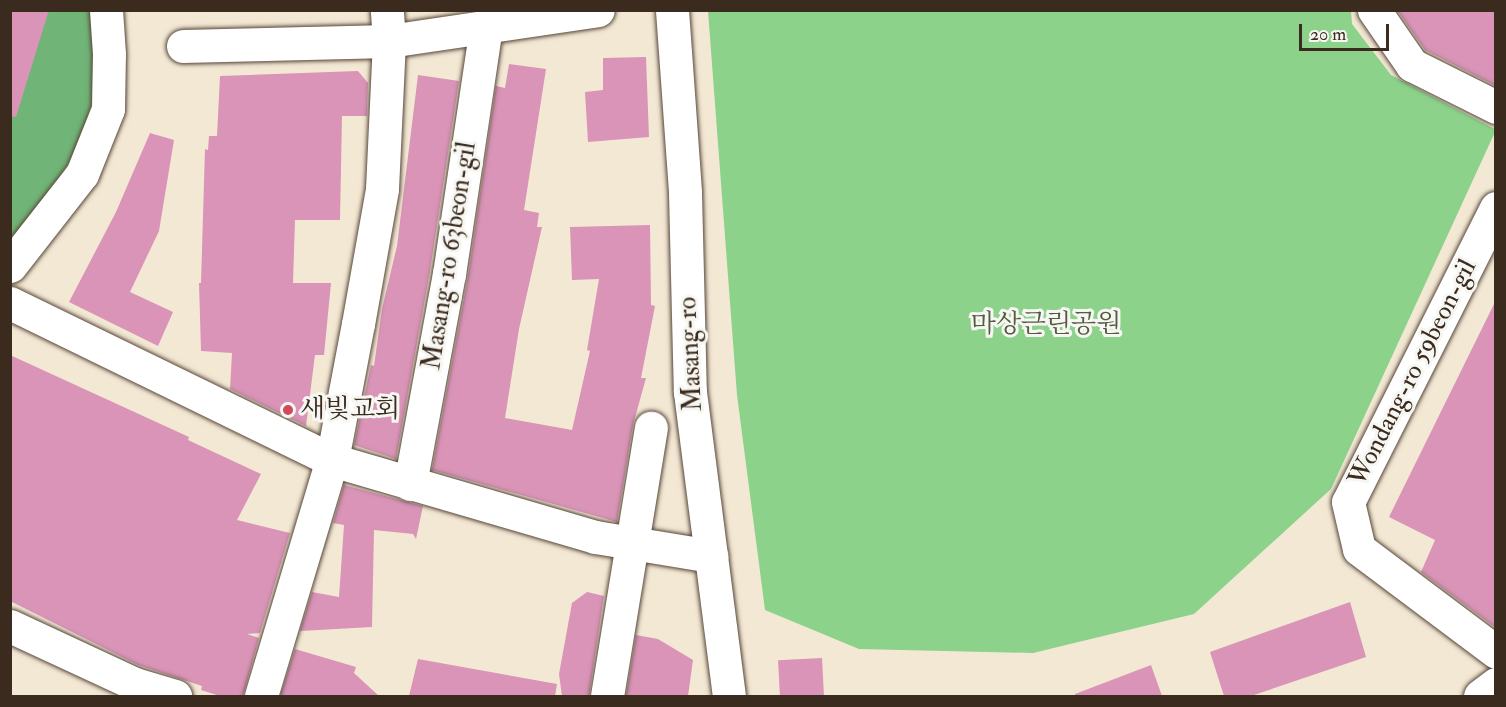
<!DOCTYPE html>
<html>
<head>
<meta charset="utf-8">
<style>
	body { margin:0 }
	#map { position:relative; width:1506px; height:707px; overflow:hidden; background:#f3e8d4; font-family:"IM FELL Double Pica","Noto Serif KR",serif }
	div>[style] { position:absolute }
	.green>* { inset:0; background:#8cd28b }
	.forest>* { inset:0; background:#71b477 }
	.building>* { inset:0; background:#d994b7; transform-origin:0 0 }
	.roads { filter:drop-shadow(0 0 2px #574639) drop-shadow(0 0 2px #574639) }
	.minor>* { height:33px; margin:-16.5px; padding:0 16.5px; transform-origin:16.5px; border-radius:16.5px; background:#fff }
	.dots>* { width:16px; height:16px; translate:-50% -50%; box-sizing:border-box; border:3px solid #f6f6f2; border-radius:50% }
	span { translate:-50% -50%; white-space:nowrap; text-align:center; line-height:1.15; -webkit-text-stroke:6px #f6f6f2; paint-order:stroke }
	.street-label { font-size:26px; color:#3b2a1e }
	.park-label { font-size:26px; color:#535c3f }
	.poi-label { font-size:26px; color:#3b2a1e }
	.left { translate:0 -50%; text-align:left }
	.frame { position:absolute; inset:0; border:12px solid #3b2a1e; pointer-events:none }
	.scale { position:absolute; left:1299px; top:24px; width:90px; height:27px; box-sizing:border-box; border:3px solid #3b2a1e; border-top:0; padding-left:8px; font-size:18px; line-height:21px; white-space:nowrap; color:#3b2a1e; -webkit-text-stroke:4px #f6f6f2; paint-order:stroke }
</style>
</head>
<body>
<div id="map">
	<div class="green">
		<i style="clip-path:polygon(708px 11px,1351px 11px,1352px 24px,1391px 75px,1495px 129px,1495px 132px,1331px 489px,1194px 614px,1033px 653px,859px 649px,765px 610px,737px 395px)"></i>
	</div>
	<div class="forest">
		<i style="clip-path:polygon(11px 11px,92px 11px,94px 45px,92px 104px,75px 154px,38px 209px,11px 241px)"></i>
	</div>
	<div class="building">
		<i style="clip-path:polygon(10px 10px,49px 10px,16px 117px,10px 116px)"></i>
		<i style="clip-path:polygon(1397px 10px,1496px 10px,1496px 86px,1425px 50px)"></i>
		<i style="clip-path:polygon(646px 57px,649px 137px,588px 142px,585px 92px,603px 90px,603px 58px)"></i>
		<i style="clip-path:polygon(509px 64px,546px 69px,524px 210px,539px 213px,537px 227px,542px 227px,519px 329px,505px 418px,572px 430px,590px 351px,587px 350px,599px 279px,572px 280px,570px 227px,650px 225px,651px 305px,655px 306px,641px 378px,646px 378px,633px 425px,617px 522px,432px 470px,468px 277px,496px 86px,505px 88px)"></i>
		<i style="clip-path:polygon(358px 71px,368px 83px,367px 116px,342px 116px,340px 220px,295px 220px,293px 283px,331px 283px,324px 355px,315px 355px,306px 426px,230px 389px,232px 353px,201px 351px,199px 283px,201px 283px,205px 149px,208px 150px,209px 136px,217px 136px,220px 76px)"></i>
		<i style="clip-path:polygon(418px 75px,459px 81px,430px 271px,396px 459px,354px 445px,371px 365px,374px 366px,382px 309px,397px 246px)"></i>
		<i style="clip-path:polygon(150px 133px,174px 140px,159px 231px,130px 292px,173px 312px,158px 346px,69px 302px,116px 212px)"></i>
		<i style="clip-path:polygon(1496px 300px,1496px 628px,1421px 572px,1435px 540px,1389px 517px)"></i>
		<i style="clip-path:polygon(10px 355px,189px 437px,188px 440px,261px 474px,237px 520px,290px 533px,260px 633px,247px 634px,259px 638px,243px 696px,220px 696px,201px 690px,202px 686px,138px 665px,10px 601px)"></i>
		<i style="clip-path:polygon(344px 485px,423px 506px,416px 539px,413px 534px,374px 530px,372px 627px,300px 631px,312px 592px,339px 597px,344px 525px,333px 523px)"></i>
		<i style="clip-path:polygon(587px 592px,604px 596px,589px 696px,562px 696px,559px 674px,572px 603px)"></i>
		<i style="clip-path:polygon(1350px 602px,1366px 657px,1251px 696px,1224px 696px,1210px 652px)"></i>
		<i style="clip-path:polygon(636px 635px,658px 639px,693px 660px,688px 696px,626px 696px)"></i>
		<i style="clip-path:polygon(295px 649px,356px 667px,354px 673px,379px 696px,280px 696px)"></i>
		<i style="left:822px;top:658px;width:38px;height:44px;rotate:87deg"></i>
		<i style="clip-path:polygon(418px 659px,557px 684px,555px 696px,409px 696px)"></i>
		<i style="clip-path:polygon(1151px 665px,1162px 696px,1075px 696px,1075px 694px)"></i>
	</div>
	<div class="roads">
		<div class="minor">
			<i style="left:672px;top:10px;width:183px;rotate:85.9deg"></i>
			<i style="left:685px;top:193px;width:199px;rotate:88.6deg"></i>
			<i style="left:690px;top:392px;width:306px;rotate:82.7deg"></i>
			<i style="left:1374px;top:10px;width:67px;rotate:55.4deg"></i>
			<i style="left:1412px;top:65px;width:94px;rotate:26.6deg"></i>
			<i style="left:183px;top:46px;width:206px;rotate:-1.4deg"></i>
			<i style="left:389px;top:41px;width:211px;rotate:-8.4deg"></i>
			<i style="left:1496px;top:208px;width:329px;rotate:116.7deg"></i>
			<i style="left:1348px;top:502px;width:48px;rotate:76.8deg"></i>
			<i style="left:1359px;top:549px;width:171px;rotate:36.9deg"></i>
			<i style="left:10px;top:266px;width:117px;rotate:-52deg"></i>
			<i style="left:82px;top:174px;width:70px;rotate:-68.2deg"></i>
			<i style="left:108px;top:109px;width:55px;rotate:-89deg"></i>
			<i style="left:109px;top:54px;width:44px;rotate:-93.9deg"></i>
			<i style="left:10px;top:303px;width:358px;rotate:26deg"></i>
			<i style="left:332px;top:460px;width:274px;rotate:16.3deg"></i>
			<i style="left:595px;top:537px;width:118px;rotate:9.3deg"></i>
			<i style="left:410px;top:484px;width:214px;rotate:-79.5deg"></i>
			<i style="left:449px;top:274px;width:250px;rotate:-81.5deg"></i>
			<i style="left:10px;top:626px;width:138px;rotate:24.9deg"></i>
			<i style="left:135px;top:684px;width:42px;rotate:16.7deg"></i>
			<i style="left:261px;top:696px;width:246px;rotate:-73.3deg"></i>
			<i style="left:332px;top:460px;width:138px;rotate:-79.2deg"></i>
			<i style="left:358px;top:324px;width:137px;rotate:-79.9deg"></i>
			<i style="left:382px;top:189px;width:148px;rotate:-87.3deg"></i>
			<i style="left:389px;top:41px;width:31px;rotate:-94deg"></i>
			<i style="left:607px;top:696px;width:272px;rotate:-80.7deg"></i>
			<i style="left:1480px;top:696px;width:20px;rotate:-37deg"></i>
		</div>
	</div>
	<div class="dots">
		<i style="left:288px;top:410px;background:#d1495b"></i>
	</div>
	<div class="street-label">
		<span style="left:450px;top:256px;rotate:-81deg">Masang-ro 63beon-gil</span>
		<span style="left:691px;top:354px;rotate:-93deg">Masang-ro</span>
		<span style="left:1413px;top:373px;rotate:-63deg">Wondang-ro 59beon-gil</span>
	</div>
	<div class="park-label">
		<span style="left:1046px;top:325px">마상근린공원</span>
	</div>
	<div class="poi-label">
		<span class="left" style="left:300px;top:410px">새빛교회</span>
	</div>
	<div class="frame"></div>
	<div class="scale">20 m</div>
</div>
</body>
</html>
